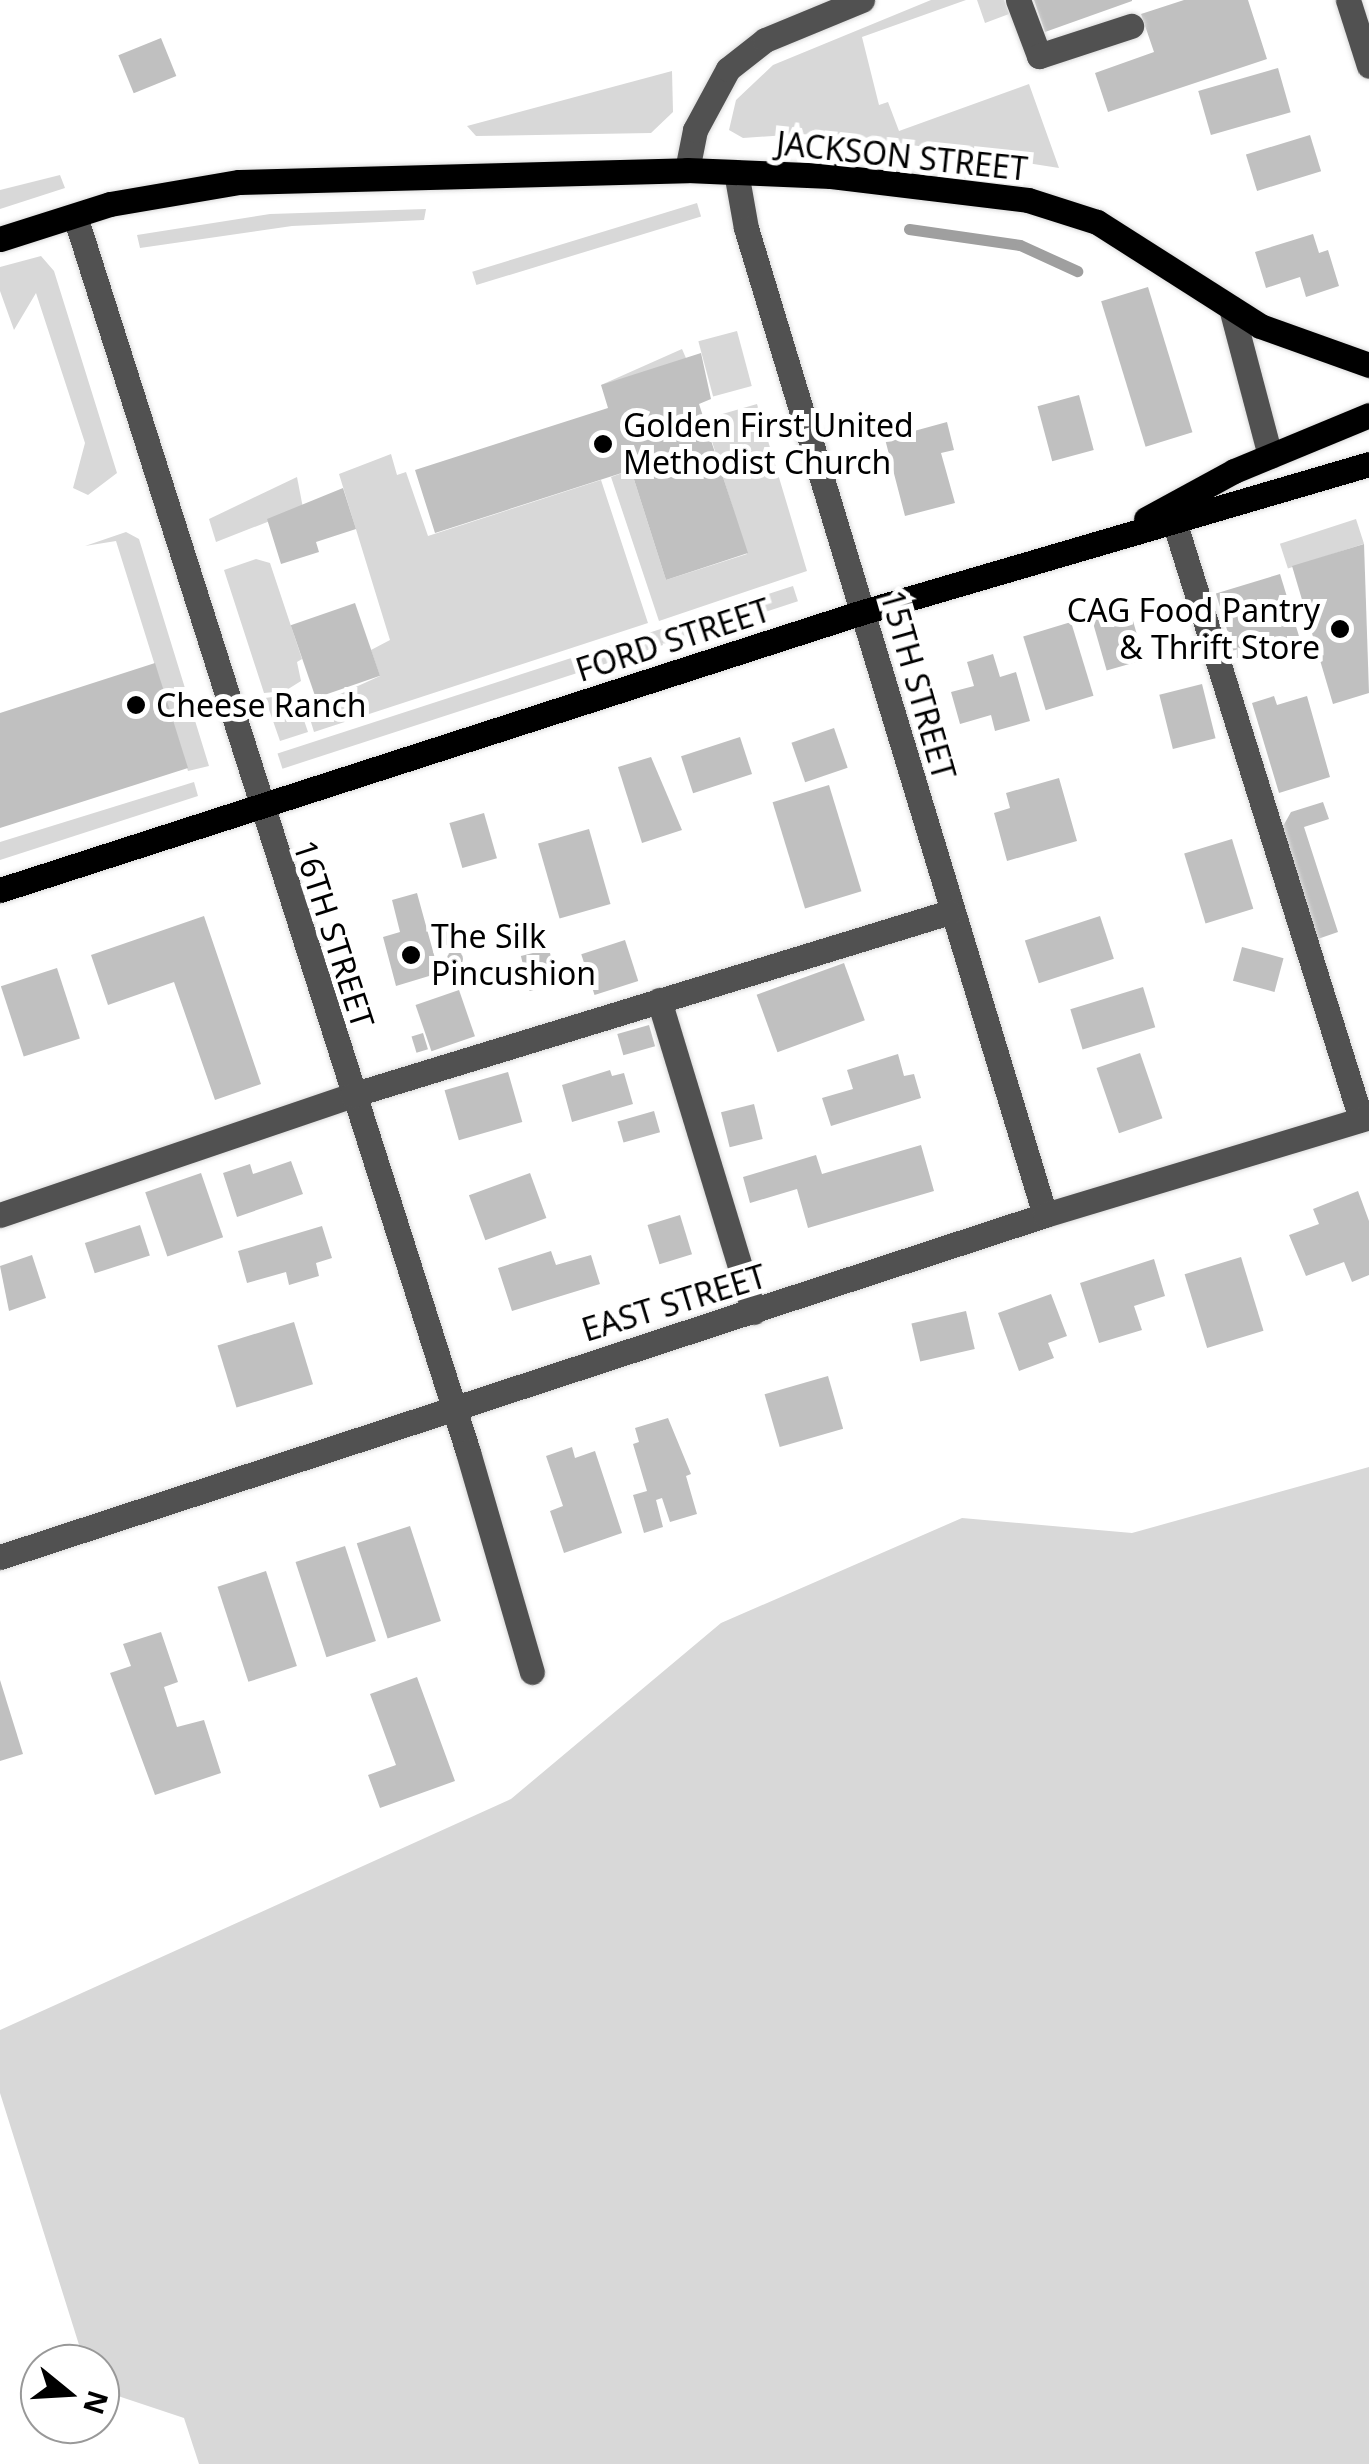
<!DOCTYPE html>
<html>
<head>
<meta charset="utf-8">
<style>
	body { margin:0 }
	#map { position:relative; width:1369px; height:2464px; overflow:hidden; background:#fff; font-family:"Noto Sans",sans-serif }
	div>[style] { position:absolute }
	.green>* { inset:0; background:#d8d8d8; transform-origin:0 0 }
	.stream>* { height:11px; margin:-5.5px; padding:0 5.5px; transform-origin:5.5px; border-radius:5.5px; background:#9f9f9f }
	.building>* { inset:0; background:#c0c0c0; transform-origin:0 0 }
	.round { border-radius:50% }
	.roads { filter:drop-shadow(0 0 2px #dbdbdb) drop-shadow(0 0 2px #dbdbdb) }
	.minor>* { height:25px; margin:-12.5px; padding:0 12.5px; transform-origin:12.5px; border-radius:12.5px; background:#515151 }
	.major>* { height:25px; margin:-12.5px; padding:0 12.5px; transform-origin:12.5px; border-radius:12.5px; background:#000 }
	.dots>* { width:28px; height:28px; translate:-50% -50%; box-sizing:border-box; border:5px solid #fff; border-radius:50% }
	span { translate:-50% -50%; white-space:nowrap; text-align:center; line-height:1.15; -webkit-text-stroke:10px #fff; paint-order:stroke }
	.street-label { font-size:32px; color:#000 }
	.poi-label { font-size:32px; color:#000 }
	.left { translate:0 -50%; text-align:left }
	.right { translate:-100% -50%; text-align:right }
	.north { position:absolute; left:20px; top:2344px; width:100px; height:100px; box-sizing:border-box; background:#fff; border:2px solid #999; border-radius:50%; rotate:108deg; font-size:28px; font-weight:700; line-height:40px; text-align:center; color:#000 }
	.north::after { content:''; display:block; margin:auto; width:35px; height:45px; background:#000; clip-path:polygon(50% 0,100% 100%,50% 72%,0 100%) }
</style>
</head>
<body>
<div id="map">
	<div class="green">
		<i style="clip-path:polygon(931px 0,966px 0,862px 37px,879px 105px,888px 102px,899px 131px,1029px 84px,1059px 168px,886px 141px,801px 134px,743px 138px,729px 130px,736px 100px,773px 65px)"></i>
		<i style="clip-path:polygon(977px 0,1004px 0,1009px 14px,985px 23px)"></i>
		<i style="clip-path:polygon(672px 71px,673px 112px,651px 133px,476px 136px,467px 126px)"></i>
		<i style="clip-path:polygon(60px 175px,65px 188px,0 209px,0 190px)"></i>
		<i style="left:697px;top:203px;width:14px;height:235px;rotate:73deg"></i>
		<i style="clip-path:polygon(426px 209px,424px 220px,292px 226px,140px 248px,137px 235px,270px 214px)"></i>
		<i style="clip-path:polygon(41px 256px,54px 271px,117px 473px,88px 495px,73px 488px,85px 443px,36px 293px,14px 330px,0 291px,0 267px)"></i>
		<i style="left:737px;top:331px;width:57px;height:40px;rotate:75deg"></i>
		<i style="left:682px;top:349px;width:10px;height:88px;rotate:66deg"></i>
		<i style="clip-path:polygon(757px 404px,807px 571px,659px 621px,611px 477px,631px 470px,666px 580px,747px 554px,705px 419px)"></i>
		<i style="clip-path:polygon(391px 454px,397px 475px,406px 472px,428px 536px,601px 480px,648px 623px,314px 732px,307px 709px,380px 676px,371px 650px,390px 640px,339px 474px)"></i>
		<i style="clip-path:polygon(297px 477px,303px 508px,216px 542px,209px 519px)"></i>
		<i style="left:1356px;top:519px;width:26px;height:80px;rotate:72deg"></i>
		<i style="clip-path:polygon(126px 532px,139px 539px,209px 766px,188px 771px,116px 541px,85px 546px)"></i>
		<i style="clip-path:polygon(256px 559px,270px 563px,302px 659px,297px 662px,301px 681px,285px 691px,264px 693px,224px 570px)"></i>
		<i style="left:793px;top:586px;width:16px;height:542px;rotate:72deg"></i>
		<i style="clip-path:polygon(295px 694px,308px 732px,280px 741px,265px 698px)"></i>
		<i style="clip-path:polygon(194px 782px,198px 796px,0 860px,0 842px)"></i>
		<i style="clip-path:polygon(1369px 1467px,1369px 2464px,199px 2464px,184px 2418px,100px 2390px,100px 2364px,85px 2364px,0 2093px,0 2030px,511px 1799px,721px 1623px,962px 1518px,1132px 1533px)"></i>
	</div>
	<div class="stream">
		<i style="left:909px;top:229px;width:112px;rotate:8.2deg"></i>
		<i style="left:1020px;top:245px;width:63px;rotate:24.5deg"></i>
	</div>
	<div class="building">
		<i style="clip-path:polygon(1034px 0,1132px 0,1132px 1px,1045px 32px)"></i>
		<i style="clip-path:polygon(1184px 0,1248px 0,1267px 59px,1108px 112px,1095px 73px,1154px 52px,1141px 14px)"></i>
		<i style="left:161px;top:38px;width:41px;height:46px;rotate:68deg"></i>
		<i style="left:1278px;top:68px;width:46px;height:83px;rotate:74deg"></i>
		<i style="left:1310px;top:135px;width:38px;height:67px;rotate:73deg"></i>
		<i style="clip-path:polygon(1313px 234px,1319px 253px,1328px 250px,1339px 286px,1306px 297px,1300px 277px,1266px 288px,1255px 252px)"></i>
		<i style="left:1148px;top:287px;width:152px;height:49px;rotate:73deg"></i>
		<i style="clip-path:polygon(701px 353px,711px 399px,699px 404px,748px 553px,666px 580px,631px 470px,435px 533px,415px 470px,608px 408px,601px 385px)"></i>
		<i style="left:1079px;top:395px;width:57px;height:43px;rotate:75deg"></i>
		<i style="clip-path:polygon(947px 422px,954px 450px,941px 453px,955px 503px,905px 516px,885px 439px)"></i>
		<i style="clip-path:polygon(343px 488px,356px 529px,316px 542px,319px 552px,281px 564px,267px 519px)"></i>
		<i style="clip-path:polygon(1364px 544px,1369px 693px,1333px 704px,1292px 566px)"></i>
		<i style="left:1280px;top:574px;width:68px;height:67px;rotate:73deg"></i>
		<i style="left:355px;top:603px;width:77px;height:68px;rotate:71deg"></i>
		<i style="left:1129px;top:607px;width:55px;height:39px;rotate:74deg"></i>
		<i style="left:1071px;top:622px;width:77px;height:50px;rotate:73deg"></i>
		<i style="clip-path:polygon(993px 654px,1000px 677px,1016px 672px,1030px 721px,995px 731px,991px 715px,960px 724px,951px 692px,974px 686px,967px 662px)"></i>
		<i style="clip-path:polygon(155px 663px,188px 768px,0 828px,0 713px)"></i>
		<i style="left:1202px;top:684px;width:56px;height:44px;rotate:76deg"></i>
		<i style="clip-path:polygon(1274px 696px,1277px 705px,1307px 696px,1330px 777px,1279px 793px,1252px 703px)"></i>
		<i style="left:834px;top:728px;width:42px;height:45px;rotate:71deg"></i>
		<i style="left:740px;top:737px;width:39px;height:62px;rotate:72deg"></i>
		<i style="clip-path:polygon(651px 757px,682px 830px,642px 843px,618px 767px)"></i>
		<i style="clip-path:polygon(1059px 778px,1077px 841px,1007px 861px,994px 813px,1010px 808px,1006px 793px)"></i>
		<i style="left:829px;top:785px;width:111px;height:59px;rotate:73deg"></i>
		<i style="clip-path:polygon(1323px 802px,1329px 819px,1304px 827px,1338px 932px,1312px 941px,1278px 835px,1291px 812px)"></i>
		<i style="left:484px;top:813px;width:47px;height:36px;rotate:74deg"></i>
		<i style="left:589px;top:829px;width:78px;height:53px;rotate:74deg"></i>
		<i style="left:1232px;top:839px;width:73px;height:50px;rotate:73deg"></i>
		<i style="clip-path:polygon(417px 893px,439px 973px,396px 986px,383px 937px,400px 932px,392px 900px)"></i>
		<i style="clip-path:polygon(204px 916px,261px 1084px,215px 1100px,174px 982px,108px 1005px,91px 955px)"></i>
		<i style="left:1100px;top:916px;width:45px;height:79px;rotate:72deg"></i>
		<i style="left:450px;top:918px;width:25px;height:15px;rotate:74deg"></i>
		<i style="left:625px;top:940px;width:43px;height:46px;rotate:72deg"></i>
		<i style="left:1242px;top:947px;width:43px;height:35px;rotate:15deg"></i>
		<i style="left:549px;top:949px;width:36px;height:29px;rotate:76deg"></i>
		<i class="round" style="left:447px;top:951px;width:16px;height:16px"></i>
		<i style="left:844px;top:963px;width:61px;height:93px;rotate:70deg"></i>
		<i style="left:57px;top:968px;width:74px;height:59px;rotate:72deg"></i>
		<i style="left:1143px;top:987px;width:42px;height:76px;rotate:73deg"></i>
		<i style="left:459px;top:990px;width:49px;height:46px;rotate:71deg"></i>
		<i style="left:649px;top:1025px;width:22px;height:33px;rotate:74deg"></i>
		<i style="left:423px;top:1033px;width:17px;height:12px;rotate:73deg"></i>
		<i style="left:1140px;top:1053px;width:69px;height:46px;rotate:71deg"></i>
		<i style="clip-path:polygon(898px 1054px,904px 1076px,914px 1074px,921px 1098px,831px 1126px,822px 1098px,853px 1089px,847px 1070px)"></i>
		<i style="clip-path:polygon(610px 1070px,612px 1076px,624px 1073px,633px 1104px,572px 1122px,562px 1085px)"></i>
		<i style="left:508px;top:1072px;width:52px;height:66px;rotate:74deg"></i>
		<i style="left:754px;top:1104px;width:36px;height:34px;rotate:76deg"></i>
		<i style="left:654px;top:1111px;width:22px;height:38px;rotate:74deg"></i>
		<i style="clip-path:polygon(921px 1145px,934px 1191px,808px 1228px,797px 1189px,750px 1203px,743px 1177px,816px 1155px,822px 1174px)"></i>
		<i style="clip-path:polygon(291px 1161px,303px 1194px,237px 1217px,223px 1173px,250px 1164px,253px 1174px)"></i>
		<i style="left:201px;top:1173px;width:68px;height:59px;rotate:71deg"></i>
		<i style="left:530px;top:1173px;width:48px;height:65px;rotate:70deg"></i>
		<i style="clip-path:polygon(1358px 1191px,1369px 1221px,1369px 1275px,1352px 1282px,1344px 1262px,1306px 1276px,1289px 1235px,1319px 1224px,1313px 1209px)"></i>
		<i style="left:680px;top:1215px;width:41px;height:34px;rotate:73deg"></i>
		<i style="left:140px;top:1225px;width:32px;height:58px;rotate:72deg"></i>
		<i style="clip-path:polygon(322px 1226px,332px 1258px,316px 1263px,319px 1276px,289px 1285px,286px 1272px,247px 1283px,238px 1251px)"></i>
		<i style="clip-path:polygon(551px 1251px,556px 1265px,591px 1255px,600px 1284px,512px 1311px,498px 1268px)"></i>
		<i style="clip-path:polygon(32px 1255px,46px 1298px,9px 1311px,0 1266px)"></i>
		<i style="left:1241px;top:1257px;width:77px;height:59px;rotate:73deg"></i>
		<i style="clip-path:polygon(1154px 1259px,1165px 1296px,1134px 1306px,1142px 1330px,1099px 1343px,1080px 1283px)"></i>
		<i style="clip-path:polygon(1051px 1294px,1067px 1336px,1048px 1343px,1054px 1358px,1019px 1371px,998px 1313px)"></i>
		<i style="left:966px;top:1311px;width:39px;height:56px;rotate:77deg"></i>
		<i style="left:294px;top:1322px;width:65px;height:80px;rotate:73deg"></i>
		<i style="left:828px;top:1376px;width:55px;height:66px;rotate:74deg"></i>
		<i style="clip-path:polygon(668px 1418px,691px 1474px,686px 1476px,697px 1514px,670px 1522px,662px 1498px,656px 1500px,663px 1527px,644px 1533px,633px 1495px,647px 1491px,633px 1444px,639px 1442px,635px 1428px)"></i>
		<i style="clip-path:polygon(572px 1447px,575px 1458px,595px 1451px,622px 1533px,564px 1553px,550px 1511px,563px 1506px,546px 1456px)"></i>
		<i style="left:410px;top:1526px;width:100px;height:56px;rotate:72deg"></i>
		<i style="left:345px;top:1546px;width:100px;height:52px;rotate:72deg"></i>
		<i style="left:266px;top:1571px;width:100px;height:51px;rotate:72deg"></i>
		<i style="clip-path:polygon(161px 1632px,178px 1682px,164px 1687px,177px 1727px,204px 1720px,221px 1773px,155px 1795px,110px 1673px,131px 1666px,123px 1644px)"></i>
		<i style="clip-path:polygon(417px 1677px,455px 1781px,380px 1808px,368px 1775px,396px 1765px,370px 1694px)"></i>
		<i style="clip-path:polygon(0 1680px,23px 1754px,0 1761px)"></i>
	</div>
	<div class="roads">
		<div class="minor">
			<i style="left:1018px;top:0;width:60px;rotate:69.4deg"></i>
			<i style="left:1039px;top:56px;width:97px;rotate:-18.1deg"></i>
			<i style="left:1348px;top:0;width:69px;rotate:72.3deg"></i>
			<i style="left:687px;top:170px;width:41px;rotate:-78.7deg"></i>
			<i style="left:695px;top:130px;width:69px;rotate:-61.6deg"></i>
			<i style="left:728px;top:69px;width:47px;rotate:-38.1deg"></i>
			<i style="left:765px;top:40px;width:105px;rotate:-22.4deg"></i>
			<i style="left:736px;top:172px;width:57px;rotate:79.9deg"></i>
			<i style="left:746px;top:228px;width:1031px;rotate:73.15deg"></i>
			<i style="left:75px;top:216px;width:1297px;rotate:72.36deg"></i>
			<i style="left:468px;top:1452px;width:229px;rotate:73.8deg"></i>
			<i style="left:1231px;top:308px;width:153px;rotate:75.2deg"></i>
			<i style="left:1174px;top:521px;width:627px;rotate:72.64deg"></i>
			<i style="left:659px;top:1000px;width:326px;rotate:73.1deg"></i>
			<i style="left:0;top:1215px;width:372px;rotate:-18.8deg"></i>
			<i style="left:352px;top:1095px;width:625px;rotate:-17.02deg"></i>
			<i style="left:0;top:1557px;width:1100px;rotate:-18.12deg"></i>
			<i style="left:1045px;top:1215px;width:338px;rotate:-16.8deg"></i>
		</div>
		<div class="major">
			<i style="left:0;top:239px;width:115px;rotate:-17.7deg"></i>
			<i style="left:110px;top:204px;width:131px;rotate:-9.7deg"></i>
			<i style="left:239px;top:182px;width:448px;rotate:-1.5deg"></i>
			<i style="left:687px;top:170px;width:144px;rotate:2.4deg"></i>
			<i style="left:831px;top:176px;width:198px;rotate:6.9deg"></i>
			<i style="left:1028px;top:200px;width:72px;rotate:17.7deg"></i>
			<i style="left:1097px;top:222px;width:193px;rotate:32.5deg"></i>
			<i style="left:1260px;top:326px;width:116px;rotate:19.7deg"></i>
			<i style="left:1146px;top:519px;width:100px;rotate:-28.6deg"></i>
			<i style="left:1234px;top:471px;width:146px;rotate:-22.5deg"></i>
			<i style="left:0;top:890px;width:907px;rotate:-17.86deg"></i>
			<i style="left:863px;top:612px;width:527px;rotate:-16.3deg"></i>
		</div>
	</div>
	<div class="dots">
		<i style="left:603px;top:444px;background:#000"></i>
		<i style="left:1340px;top:629px;background:#000"></i>
		<i style="left:136px;top:705px;background:#000"></i>
		<i style="left:411px;top:955px;background:#000"></i>
	</div>
	<div class="street-label">
		<span style="left:902px;top:156px;rotate:6deg">JACKSON STREET</span>
		<span style="left:673px;top:640px;rotate:-18deg">FORD STREET</span>
		<span style="left:918px;top:685px;rotate:74deg">15TH STREET</span>
		<span style="left:334px;top:934px;rotate:72deg">16TH STREET</span>
		<span style="left:674px;top:1303px;rotate:-17deg">EAST STREET</span>
	</div>
	<div class="poi-label">
		<span class="left" style="left:623px;top:444px">Golden First United<br>Methodist Church</span>
		<span class="right" style="left:1320px;top:629px">CAG Food Pantry<br>&amp; Thrift Store</span>
		<span class="left" style="left:156px;top:705px">Cheese Ranch</span>
		<span class="left" style="left:431px;top:955px">The Silk<br>Pincushion</span>
	</div>
	<div class="north">N</div>
</div>
</body>
</html>
